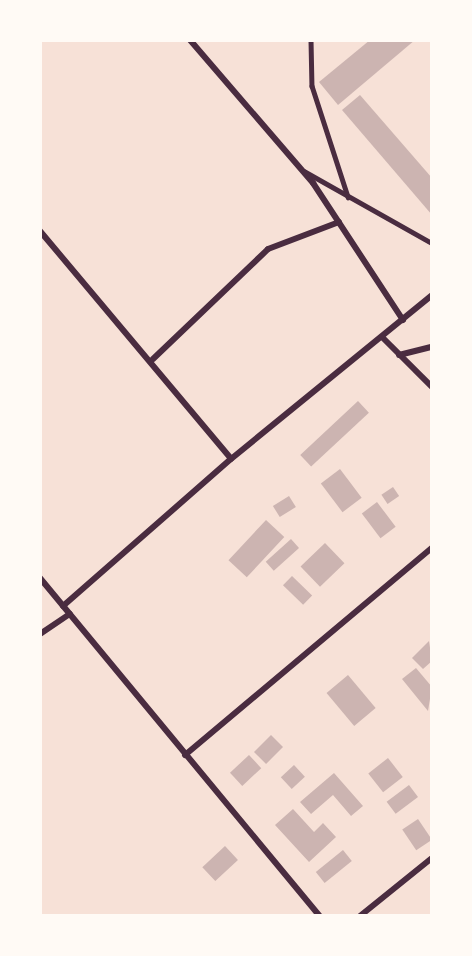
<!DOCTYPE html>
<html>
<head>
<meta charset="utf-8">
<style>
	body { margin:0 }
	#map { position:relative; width:472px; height:956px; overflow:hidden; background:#f7e1d7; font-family:Cabin,sans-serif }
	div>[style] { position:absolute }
	.building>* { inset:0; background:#ccb4b1; transform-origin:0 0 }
	.service>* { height:4.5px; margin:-2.25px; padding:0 2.25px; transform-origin:2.25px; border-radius:2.25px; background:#4a2c40 }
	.minor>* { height:6px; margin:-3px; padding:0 3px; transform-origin:3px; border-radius:3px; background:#4a2c40 }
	span { translate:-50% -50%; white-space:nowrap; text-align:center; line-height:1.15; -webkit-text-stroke:5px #fffaf5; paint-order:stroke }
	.frame { position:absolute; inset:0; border:42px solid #fffaf5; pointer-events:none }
</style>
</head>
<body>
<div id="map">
	<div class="building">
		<i style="clip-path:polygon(370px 40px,415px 40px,338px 105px,319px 82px)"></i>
		<i style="clip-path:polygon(360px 95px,432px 178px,432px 215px,342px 110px)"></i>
		<i style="left:358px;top:401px;width:16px;height:79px;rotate:47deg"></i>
		<i style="left:340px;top:469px;width:36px;height:24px;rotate:53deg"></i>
		<i style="left:393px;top:487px;width:11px;height:14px;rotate:56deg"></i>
		<i style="left:289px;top:496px;width:13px;height:19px;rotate:58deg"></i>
		<i style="left:377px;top:502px;width:31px;height:19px;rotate:53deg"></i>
		<i style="left:266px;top:520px;width:25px;height:55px;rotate:43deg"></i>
		<i style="left:291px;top:539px;width:12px;height:34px;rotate:48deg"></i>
		<i style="left:325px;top:543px;width:28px;height:34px;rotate:46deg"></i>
		<i style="left:292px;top:576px;width:28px;height:13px;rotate:44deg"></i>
		<i style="clip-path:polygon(429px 641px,432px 661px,423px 669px,412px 658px)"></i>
		<i style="clip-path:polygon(416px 668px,432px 687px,428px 711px,402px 679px)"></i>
		<i style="left:348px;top:675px;width:43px;height:28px;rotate:50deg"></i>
		<i style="left:271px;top:735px;width:17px;height:24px;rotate:45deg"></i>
		<i style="left:249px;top:755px;width:18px;height:26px;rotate:47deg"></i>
		<i style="left:388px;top:758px;width:24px;height:25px;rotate:52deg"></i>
		<i style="left:294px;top:765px;width:16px;height:18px;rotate:47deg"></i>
		<i style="clip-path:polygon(334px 773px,363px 806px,351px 816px,333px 795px,311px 814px,300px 802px)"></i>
		<i style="left:409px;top:785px;width:15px;height:28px;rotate:53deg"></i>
		<i style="clip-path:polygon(293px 809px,314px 832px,323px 823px,336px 837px,309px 862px,275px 825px)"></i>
		<i style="left:418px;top:819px;width:25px;height:19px;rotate:56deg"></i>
		<i style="left:225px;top:846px;width:19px;height:31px;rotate:47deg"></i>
		<i style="left:343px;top:850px;width:14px;height:35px;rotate:51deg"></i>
	</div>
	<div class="service">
		<i style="left:311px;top:40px;width:46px;rotate:88.8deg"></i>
		<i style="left:312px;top:86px;width:117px;rotate:72deg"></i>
		<i style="left:304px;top:171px;width:147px;rotate:29.4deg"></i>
	</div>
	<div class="minor">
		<i style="left:190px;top:40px;width:189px;rotate:49.3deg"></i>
		<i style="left:313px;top:183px;width:164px;rotate:56.7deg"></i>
		<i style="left:40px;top:231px;width:297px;rotate:50deg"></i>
		<i style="left:382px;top:337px;width:71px;rotate:45deg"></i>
		<i style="left:399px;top:355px;width:34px;rotate:-14deg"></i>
		<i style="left:153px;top:359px;width:159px;rotate:-43.7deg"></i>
		<i style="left:268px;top:249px;width:76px;rotate:-20.8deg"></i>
		<i style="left:40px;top:578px;width:439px;rotate:50.4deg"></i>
		<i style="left:63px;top:606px;width:223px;rotate:-41.2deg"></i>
		<i style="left:231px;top:459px;width:259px;rotate:-39.2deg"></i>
		<i style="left:40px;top:634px;width:36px;rotate:-34deg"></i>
		<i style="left:185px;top:755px;width:322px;rotate:-40deg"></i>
		<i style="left:360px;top:916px;width:92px;rotate:-38.9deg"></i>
	</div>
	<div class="frame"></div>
</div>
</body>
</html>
